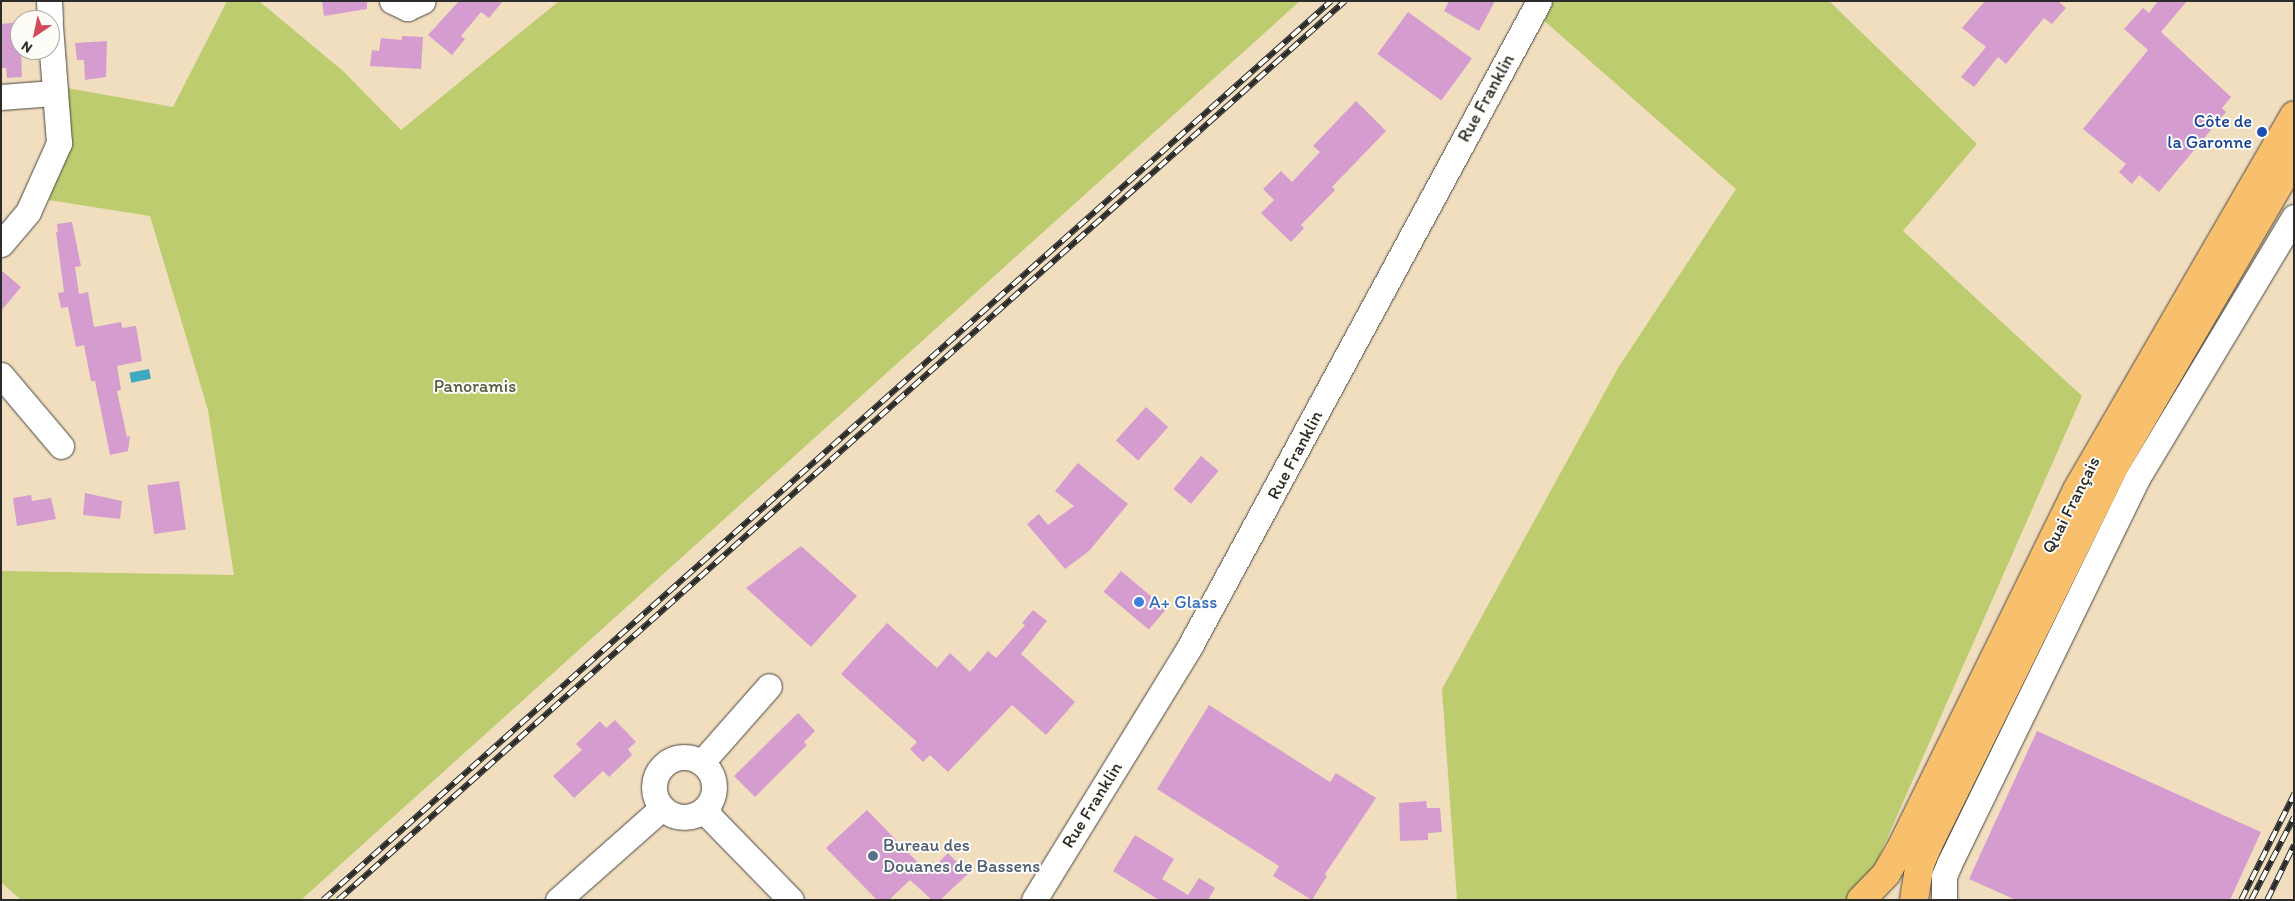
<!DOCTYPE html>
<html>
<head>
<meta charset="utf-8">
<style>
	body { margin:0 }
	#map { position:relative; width:2295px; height:901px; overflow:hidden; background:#f1debf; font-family:Itim,sans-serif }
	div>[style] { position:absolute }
	.green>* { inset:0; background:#bdcc6e }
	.water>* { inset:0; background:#3faabf; transform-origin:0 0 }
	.building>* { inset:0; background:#d59ccf; transform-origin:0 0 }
	.roads { filter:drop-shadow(0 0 1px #494641) drop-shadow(0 0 1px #494641) }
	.minor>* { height:25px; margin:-12.5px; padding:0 12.5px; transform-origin:12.5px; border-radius:12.5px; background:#fff }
	.minor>.ring { margin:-12.5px; padding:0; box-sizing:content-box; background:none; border:25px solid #fff; border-radius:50% }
	.major>* { height:28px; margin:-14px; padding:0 14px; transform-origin:14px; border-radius:14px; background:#f8bf6c }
	.rail>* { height:5.5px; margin-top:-2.75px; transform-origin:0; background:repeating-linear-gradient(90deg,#fdfcf7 0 11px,#2b2b2b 0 22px); box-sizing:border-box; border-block:1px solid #2b2b2b }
	.dots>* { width:14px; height:14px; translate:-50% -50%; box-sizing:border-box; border:2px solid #fdfcf7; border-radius:50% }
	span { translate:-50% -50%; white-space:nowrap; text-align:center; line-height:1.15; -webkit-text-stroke:4px #fdfcf7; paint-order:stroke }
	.street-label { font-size:18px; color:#2b2b2b }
	.transit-label { font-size:18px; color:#164399 }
	.right { translate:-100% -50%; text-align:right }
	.park-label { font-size:18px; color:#575b3f }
	.shop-label { font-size:18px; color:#366cbe }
	.left { translate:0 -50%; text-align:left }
	.service-label { font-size:18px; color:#4e5e75 }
	.frame { position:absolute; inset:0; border:2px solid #2b2b2b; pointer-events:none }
	.north { position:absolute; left:10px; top:10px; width:50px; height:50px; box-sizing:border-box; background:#fdfcf7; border:1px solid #a9a8a5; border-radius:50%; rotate:214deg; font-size:14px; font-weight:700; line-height:20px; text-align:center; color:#2b2b2b }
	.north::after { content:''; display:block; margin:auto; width:18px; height:22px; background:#d1495b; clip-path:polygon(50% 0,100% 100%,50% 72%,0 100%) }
</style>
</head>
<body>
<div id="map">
	<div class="green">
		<i style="clip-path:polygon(227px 1px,259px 1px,343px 71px,401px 130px,559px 1px,1300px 1px,301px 900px,21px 900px,1px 882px,1px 571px,234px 575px,208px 410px,150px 216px,49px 200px,67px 145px,67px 88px,173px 107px)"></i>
		<i style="clip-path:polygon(1550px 1px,1829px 1px,1977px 144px,1903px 231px,2082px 396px,1860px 900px,1457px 900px,1442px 689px,1618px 368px,1736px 189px,1541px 18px)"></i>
	</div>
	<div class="water">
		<i style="left:149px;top:369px;width:10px;height:20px;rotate:79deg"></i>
	</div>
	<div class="building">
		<i style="clip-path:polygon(322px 1px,367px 1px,367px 9px,324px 16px)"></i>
		<i style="clip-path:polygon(459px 1px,503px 1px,489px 18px,481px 12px,461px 36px,465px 39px,452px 55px,428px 35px)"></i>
		<i style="clip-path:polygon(1449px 1px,1495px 1px,1479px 31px,1444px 11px)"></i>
		<i style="clip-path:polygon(1985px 1px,2058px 1px,2066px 8px,2052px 24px,2044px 18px,2006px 64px,1998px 57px,1974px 87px,1961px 77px,1986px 47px,1962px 28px)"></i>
		<i style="clip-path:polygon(2158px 1px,2187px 1px,2161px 32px,2231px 97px,2222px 108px,2226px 112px,2159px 192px,2139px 175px,2132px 184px,2119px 172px,2126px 164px,2083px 129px,2148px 50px,2124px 29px,2143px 8px,2149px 13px)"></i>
		<i style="left:1408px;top:12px;width:79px;height:52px;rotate:36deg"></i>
		<i style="clip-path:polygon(20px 22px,22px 77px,7px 78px,6px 68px,1px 68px,1px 24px)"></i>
		<i style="clip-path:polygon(402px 36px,423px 37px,421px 69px,370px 66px,372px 50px,379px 51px,381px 38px,402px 40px)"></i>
		<i style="clip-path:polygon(107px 41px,106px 77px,85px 80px,84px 60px,77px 60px,75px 43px)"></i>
		<i style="clip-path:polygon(1356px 101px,1386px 131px,1332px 187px,1335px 190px,1301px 225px,1304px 228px,1291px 242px,1261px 213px,1274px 200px,1263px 189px,1281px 171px,1292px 182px,1320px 152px,1313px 146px)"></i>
		<i style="clip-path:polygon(72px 222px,81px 266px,75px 267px,79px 294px,88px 292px,94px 327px,121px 322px,122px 328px,136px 326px,142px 361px,117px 366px,121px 390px,117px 391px,127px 437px,130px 436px,128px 451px,110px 455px,95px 381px,91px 381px,84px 345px,76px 347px,68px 307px,61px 308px,58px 293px,64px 292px,56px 232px,58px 232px,57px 224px)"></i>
		<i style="clip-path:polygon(1px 270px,21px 287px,1px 311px)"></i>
		<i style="left:1146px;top:407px;width:30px;height:45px;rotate:42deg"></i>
		<i style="left:1201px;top:456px;width:23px;height:43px;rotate:40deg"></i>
		<i style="clip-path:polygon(1078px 463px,1128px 504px,1089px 551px,1065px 569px,1027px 524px,1039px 514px,1048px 525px,1074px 506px,1055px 491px)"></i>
		<i style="left:179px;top:481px;width:49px;height:32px;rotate:82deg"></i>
		<i style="clip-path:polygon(85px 493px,122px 501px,120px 519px,83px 515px)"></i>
		<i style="clip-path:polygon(31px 495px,32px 501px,51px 498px,56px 519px,17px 526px,13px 498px)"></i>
		<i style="clip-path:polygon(801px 546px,857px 596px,811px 647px,746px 588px)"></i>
		<i style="left:1121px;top:571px;width:59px;height:27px;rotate:40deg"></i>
		<i style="clip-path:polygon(1033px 610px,1047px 621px,1021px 654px,1075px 702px,1046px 735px,1012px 705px,948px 772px,930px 755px,923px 762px,910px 749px,917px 742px,841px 674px,887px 623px,937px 668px,950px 653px,970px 672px,988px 651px,996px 658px,1025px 625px,1022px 623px)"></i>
		<i style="clip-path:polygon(1209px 705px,1330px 782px,1336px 773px,1376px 798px,1325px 874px,1327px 876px,1312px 900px,1273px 876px,1279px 866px,1157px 789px)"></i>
		<i style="clip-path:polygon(798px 713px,815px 731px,804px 742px,807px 745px,755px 797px,734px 776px)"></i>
		<i style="clip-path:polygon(615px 720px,636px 742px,628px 749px,632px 755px,609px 777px,603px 771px,574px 798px,553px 776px,582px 750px,576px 744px,600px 721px,606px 728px)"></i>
		<i style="clip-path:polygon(2037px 731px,2261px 832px,2230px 900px,2016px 900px,1969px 879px)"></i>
		<i style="clip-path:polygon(1426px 801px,1427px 808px,1440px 808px,1442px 832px,1428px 833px,1428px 840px,1400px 841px,1399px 803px)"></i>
		<i style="clip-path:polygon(867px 810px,928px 873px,948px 853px,968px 874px,940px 900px,932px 900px,910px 880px,889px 900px,877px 900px,826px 848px)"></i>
		<i style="clip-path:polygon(1135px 835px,1174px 859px,1162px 879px,1188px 895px,1199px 878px,1215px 888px,1208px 900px,1159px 900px,1113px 871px)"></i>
	</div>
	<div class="roads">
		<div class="minor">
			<i style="left:49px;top:1px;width:19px;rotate:87deg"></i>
			<i style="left:392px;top:1px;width:17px;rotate:25deg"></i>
			<i style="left:407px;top:8px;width:17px;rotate:-24deg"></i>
			<i style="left:1px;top:97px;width:52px;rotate:-4.4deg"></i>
			<i style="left:1px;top:244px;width:42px;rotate:-49.8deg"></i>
			<i style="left:28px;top:212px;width:76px;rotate:-65.8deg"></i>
			<i style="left:59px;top:143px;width:117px;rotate:-94.4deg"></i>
			<i style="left:1px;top:375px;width:93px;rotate:49.8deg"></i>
			<i class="ring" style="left:654px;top:757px;width:35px;height:35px"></i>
			<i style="left:702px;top:762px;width:101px;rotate:-48.6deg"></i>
			<i style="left:708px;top:806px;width:10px;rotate:84deg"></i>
			<i style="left:709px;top:816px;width:117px;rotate:45.7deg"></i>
			<i style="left:558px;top:900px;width:137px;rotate:-41.5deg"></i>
			<i style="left:1034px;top:900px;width:298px;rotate:-58.4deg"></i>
			<i style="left:1190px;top:646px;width:733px;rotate:-61.58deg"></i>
			<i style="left:1944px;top:900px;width:24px;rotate:-90deg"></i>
			<i style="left:1944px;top:876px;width:13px;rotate:-67deg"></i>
			<i style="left:1949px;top:864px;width:427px;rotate:-64deg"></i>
			<i style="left:2136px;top:480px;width:307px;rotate:-59deg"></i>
		</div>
		<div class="major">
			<i style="left:1861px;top:900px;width:36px;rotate:-46deg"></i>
			<i style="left:1886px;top:874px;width:28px;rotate:-60deg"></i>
			<i style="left:1900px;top:850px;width:401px;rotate:-63.8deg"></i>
			<i style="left:2077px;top:490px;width:433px;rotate:-59.9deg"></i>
			<i style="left:1914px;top:900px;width:36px;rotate:-81deg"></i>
			<i style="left:1920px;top:864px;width:21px;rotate:-67deg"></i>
			<i style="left:1928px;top:845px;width:424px;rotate:-63.8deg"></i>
			<i style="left:2115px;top:465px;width:355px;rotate:-59.7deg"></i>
		</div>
	</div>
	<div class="rail">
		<i style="left:323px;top:900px;width:1351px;rotate:-41.73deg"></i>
		<i style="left:338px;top:900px;width:1350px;rotate:-41.76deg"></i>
		<i style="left:2241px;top:900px;width:119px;rotate:-63.4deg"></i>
		<i style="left:2251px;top:900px;width:93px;rotate:-62.6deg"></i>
		<i style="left:2267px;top:900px;width:61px;rotate:-63.9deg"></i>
	</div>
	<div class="dots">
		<i style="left:2262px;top:132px;background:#1a4fb4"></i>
		<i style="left:1139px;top:602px;background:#3f7fe0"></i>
		<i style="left:873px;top:856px;background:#5c6f8a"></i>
	</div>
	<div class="street-label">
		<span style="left:1486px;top:98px;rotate:-61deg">Rue Franklin</span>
		<span style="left:1295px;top:455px;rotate:-62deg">Rue Franklin</span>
		<span style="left:2071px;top:505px;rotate:-63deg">Quai Français</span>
		<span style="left:1092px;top:805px;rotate:-58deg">Rue Franklin</span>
	</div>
	<div class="transit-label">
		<span class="right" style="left:2252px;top:132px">Côte de<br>la Garonne</span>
	</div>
	<div class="park-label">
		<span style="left:475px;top:386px">Panoramis</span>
	</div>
	<div class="shop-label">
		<span class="left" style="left:1149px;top:602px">A+ Glass</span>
	</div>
	<div class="service-label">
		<span class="left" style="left:883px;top:856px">Bureau des<br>Douanes de Bassens</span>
	</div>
	<div class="frame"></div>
	<div class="north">N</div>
</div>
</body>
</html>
